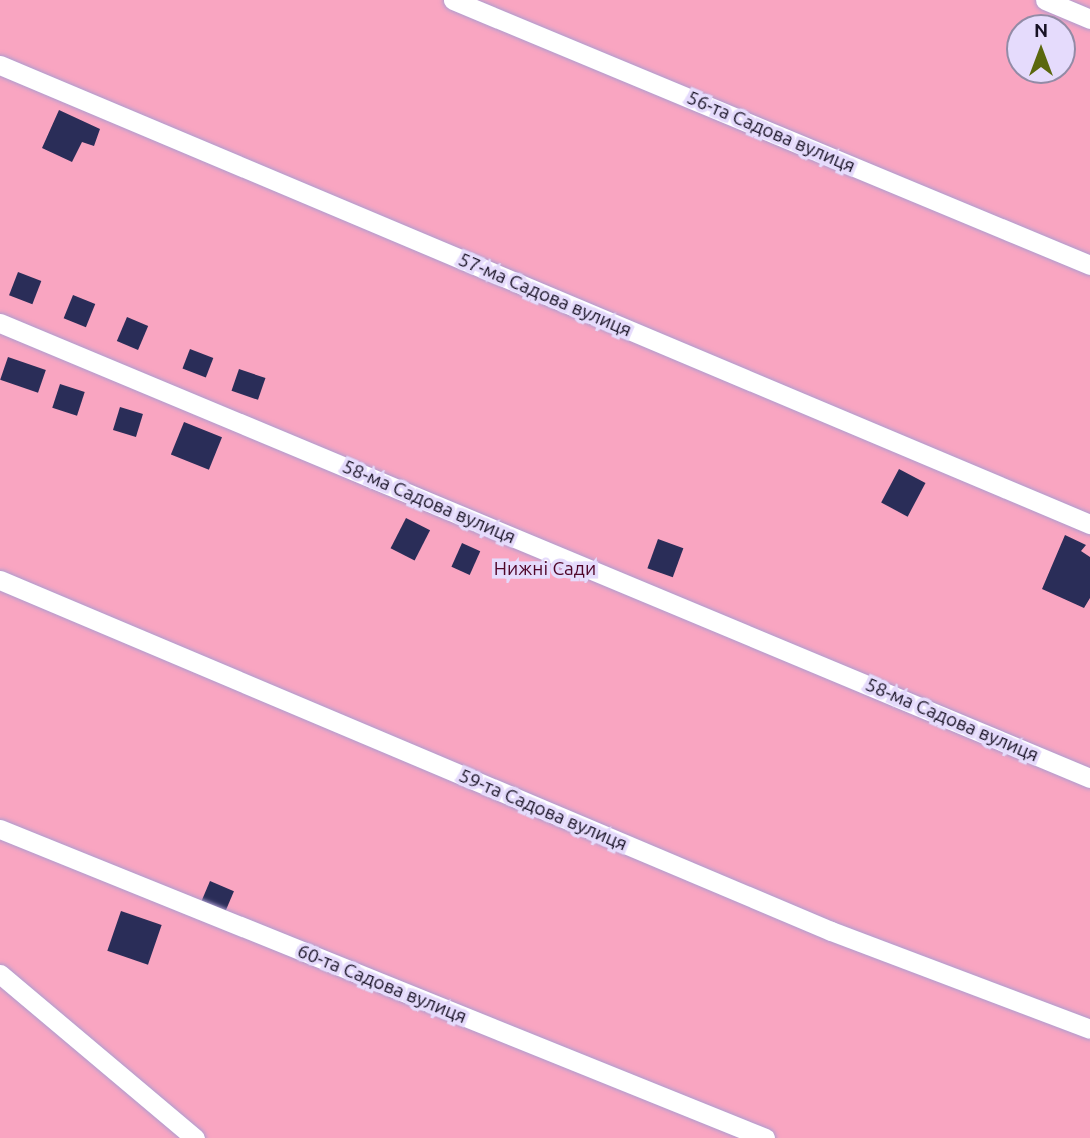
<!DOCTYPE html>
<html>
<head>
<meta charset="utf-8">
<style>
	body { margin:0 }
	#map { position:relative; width:1090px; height:1138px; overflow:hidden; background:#e5dbfc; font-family:Ubuntu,sans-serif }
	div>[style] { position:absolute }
	.green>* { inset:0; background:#f9a5c1 }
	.building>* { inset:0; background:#2a2d58; transform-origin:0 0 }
	.roads { filter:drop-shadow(0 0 2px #ac9cd0) drop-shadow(0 0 2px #ac9cd0) }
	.street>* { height:19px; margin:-9.5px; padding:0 9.5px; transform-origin:9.5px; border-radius:9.5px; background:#fff }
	span { translate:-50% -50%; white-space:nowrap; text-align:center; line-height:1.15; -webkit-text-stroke:7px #e5dbfc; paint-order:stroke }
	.street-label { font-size:19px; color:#181225 }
	.park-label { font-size:19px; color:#4f0629 }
	.north { position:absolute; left:1006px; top:14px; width:70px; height:70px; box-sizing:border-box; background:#e5dbfc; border:2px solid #938ba6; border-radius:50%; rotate:0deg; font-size:19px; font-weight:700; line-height:28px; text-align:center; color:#181225 }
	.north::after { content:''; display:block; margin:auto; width:24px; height:32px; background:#5b680e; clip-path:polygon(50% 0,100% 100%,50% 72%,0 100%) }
</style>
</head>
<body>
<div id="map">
	<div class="green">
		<i style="clip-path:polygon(evenodd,0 0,1090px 0,1090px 1138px,0 1138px,0 0,1020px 28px,1062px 28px,1062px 70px,1020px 70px,1020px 28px)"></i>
	</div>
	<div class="building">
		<i style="clip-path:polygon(59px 110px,100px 129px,94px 146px,82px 142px,72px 162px,42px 148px)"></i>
		<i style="left:18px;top:272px;width:25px;height:25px;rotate:21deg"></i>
		<i style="left:73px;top:295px;width:24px;height:25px;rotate:22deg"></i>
		<i style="left:127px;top:317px;width:23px;height:26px;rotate:23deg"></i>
		<i style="left:190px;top:349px;width:25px;height:21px;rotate:21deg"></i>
		<i style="left:8px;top:357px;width:40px;height:24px;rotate:19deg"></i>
		<i style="left:239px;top:369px;width:28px;height:23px;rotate:19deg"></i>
		<i style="left:60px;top:384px;width:26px;height:25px;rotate:18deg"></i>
		<i style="left:120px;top:407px;width:24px;height:24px;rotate:17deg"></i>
		<i style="left:184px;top:422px;width:41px;height:35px;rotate:22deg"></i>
		<i style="left:899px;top:469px;width:30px;height:38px;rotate:28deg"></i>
		<i style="left:406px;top:518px;width:27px;height:34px;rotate:27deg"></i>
		<i style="clip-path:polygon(1065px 535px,1086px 545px,1081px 551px,1090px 557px,1090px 598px,1084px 608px,1042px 589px)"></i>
		<i style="left:658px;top:539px;width:27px;height:31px;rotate:20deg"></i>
		<i style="left:462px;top:543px;width:20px;height:26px;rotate:24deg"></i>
		<i style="left:210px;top:881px;width:26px;height:22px;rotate:23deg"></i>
		<i style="left:121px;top:911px;width:43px;height:42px;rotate:19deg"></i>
	</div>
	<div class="roads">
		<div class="street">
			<i style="left:453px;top:0;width:690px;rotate:22.59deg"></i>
			<i style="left:1045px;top:0;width:49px;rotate:22.9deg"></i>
			<i style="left:0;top:65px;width:1183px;rotate:22.84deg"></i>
			<i style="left:0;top:323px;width:1181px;rotate:22.66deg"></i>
			<i style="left:0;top:580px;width:902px;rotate:22.9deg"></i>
			<i style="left:831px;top:931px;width:277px;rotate:20.7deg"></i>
			<i style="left:0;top:829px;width:825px;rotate:21.99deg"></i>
			<i style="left:0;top:974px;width:255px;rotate:40.1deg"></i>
		</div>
	</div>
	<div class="street-label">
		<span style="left:771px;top:132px;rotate:23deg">56-та Садова вулиця</span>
		<span style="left:545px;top:295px;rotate:23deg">57-ма Садова вулиця</span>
		<span style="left:429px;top:502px;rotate:23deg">58-ма Садова вулиця</span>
		<span style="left:952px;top:720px;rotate:23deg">58-ма Садова вулиця</span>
		<span style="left:543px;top:810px;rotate:23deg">59-та Садова вулиця</span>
		<span style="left:382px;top:984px;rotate:22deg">60-та Садова вулиця</span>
	</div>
	<div class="park-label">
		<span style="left:545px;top:569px">Нижні Сади</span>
	</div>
	<div class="north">N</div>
</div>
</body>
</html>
